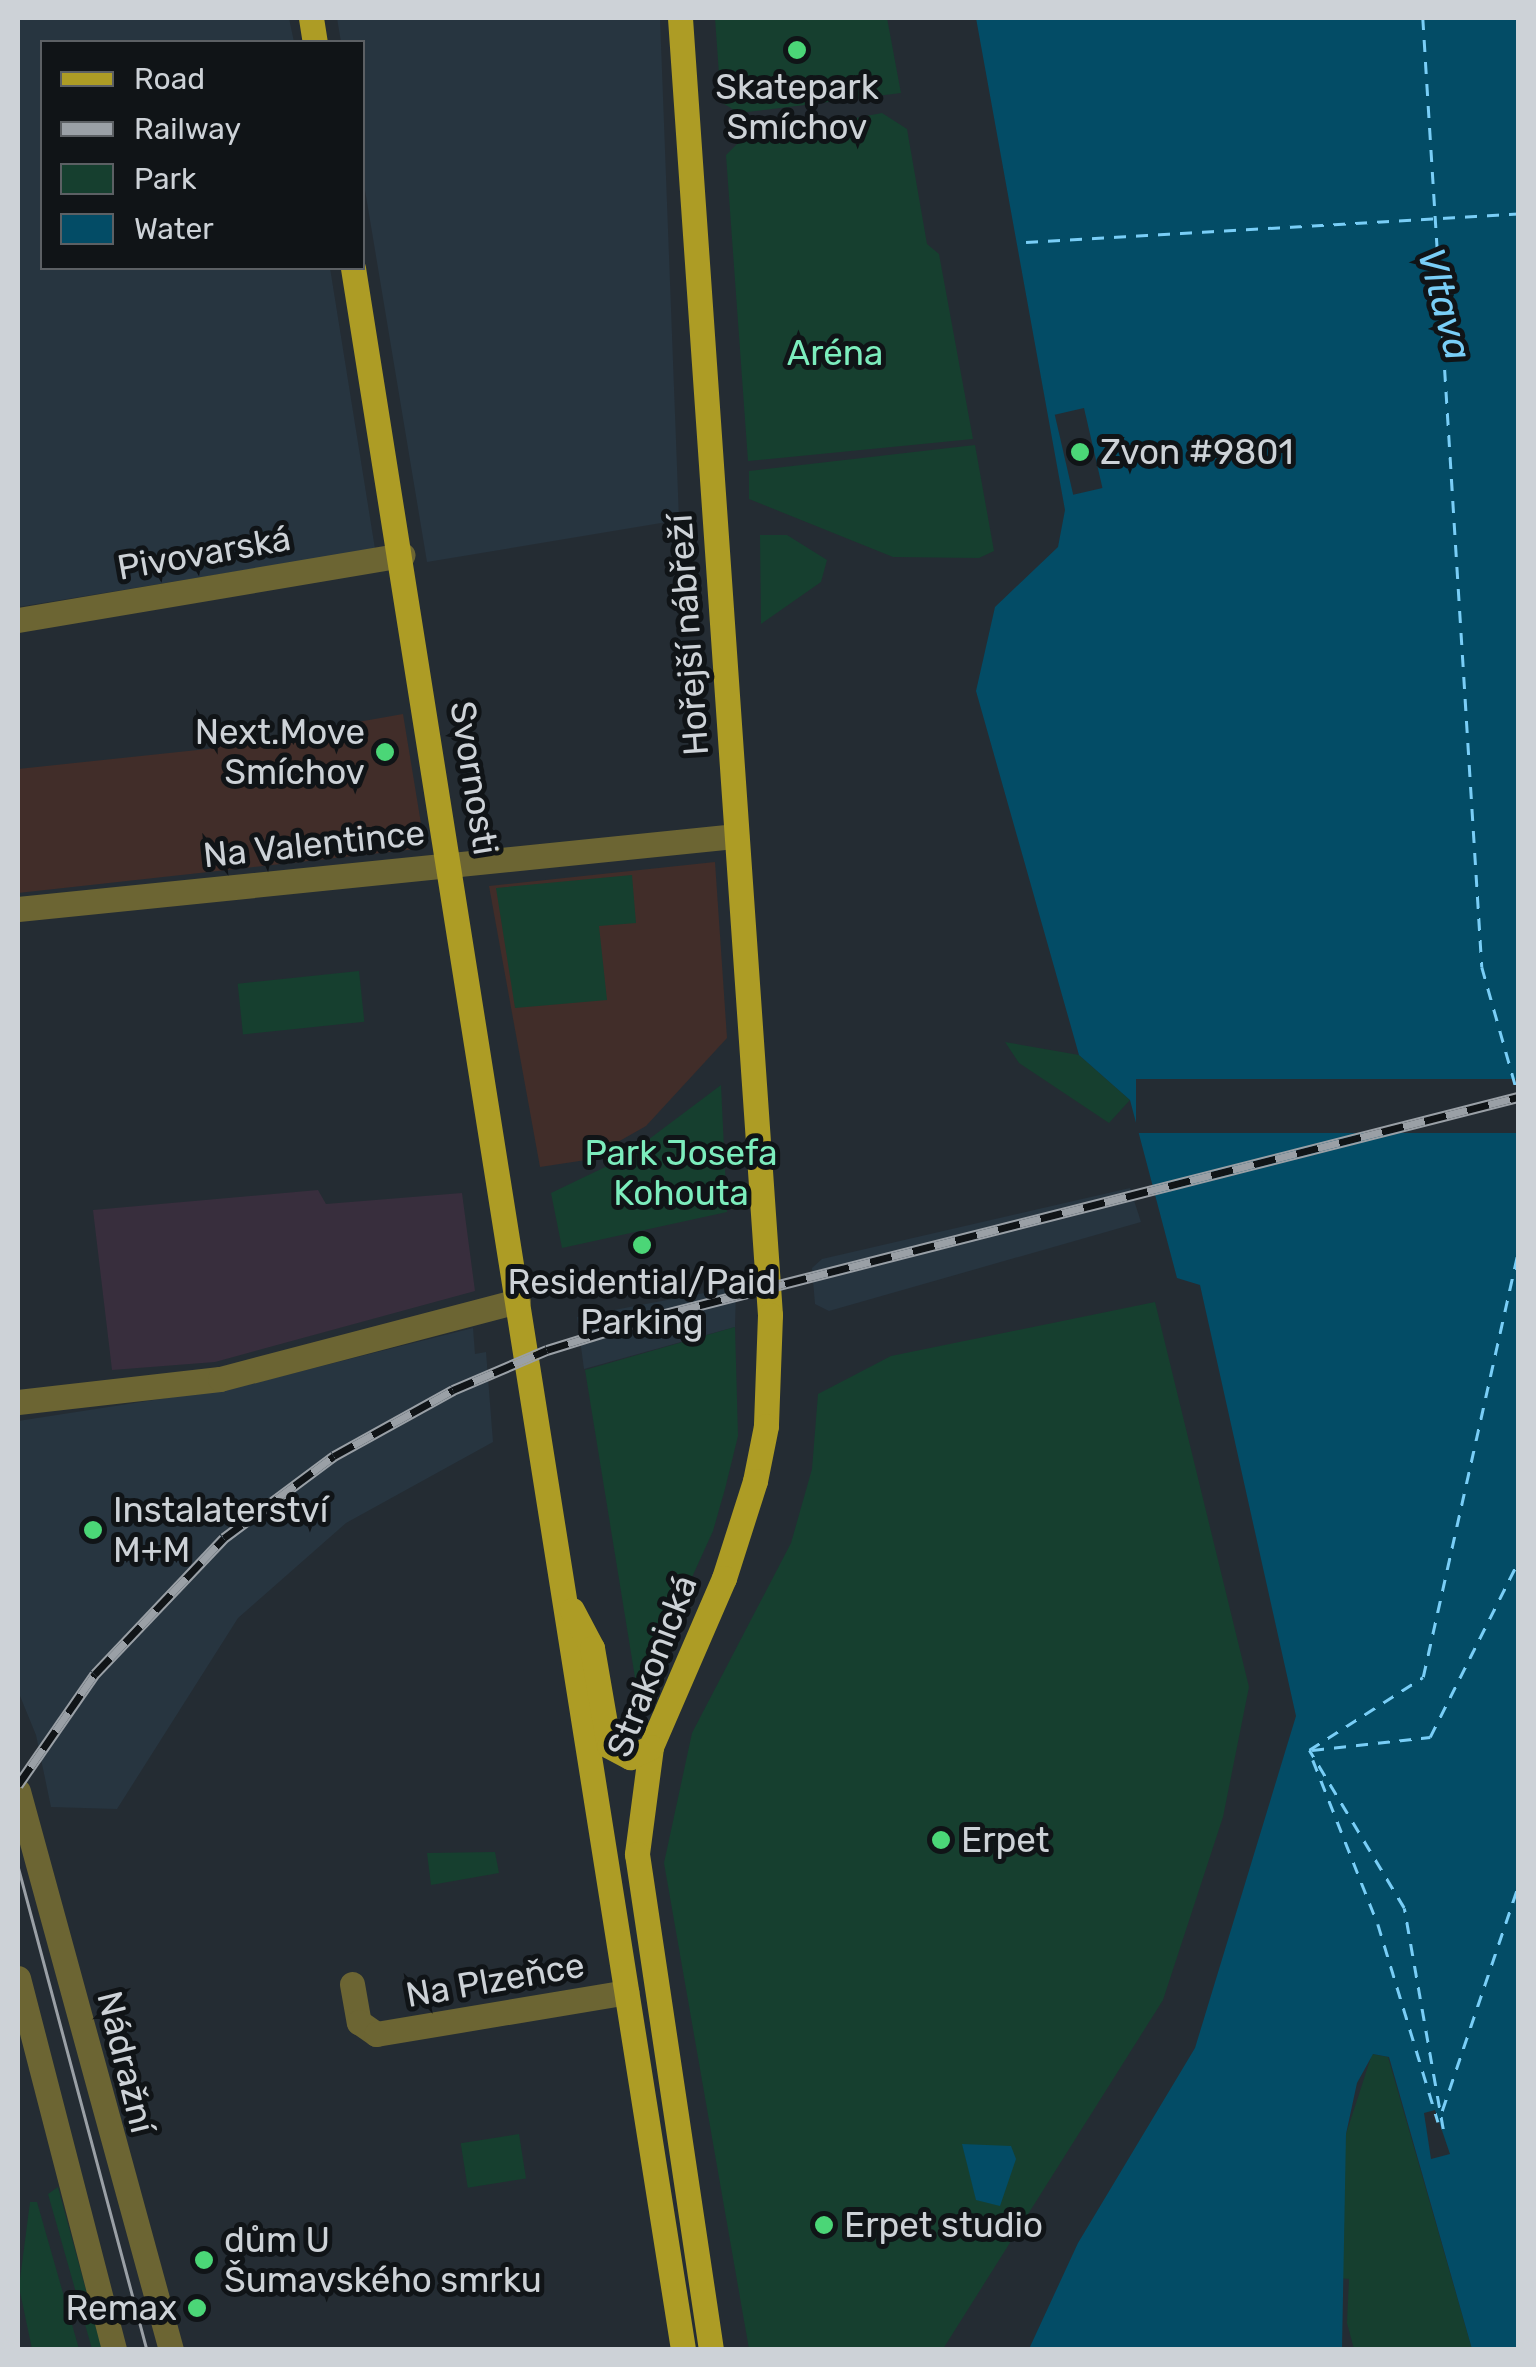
<!DOCTYPE html>
<html>
<head>
<meta charset="utf-8">
<style>
	body { margin:0 }
	#map { position:relative; width:1536px; height:2367px; overflow:hidden; background:#242c33; font-family:Rubik,sans-serif }
	div>[style] { position:absolute }
	.commercial>* { inset:0; background:#412d29 }
	.built>* { inset:0; background:#273540 }
	.education>* { inset:0; background:#382e3d }
	.green>* { inset:0; background:#163f2f; transform-origin:0 0 }
	.water>* { inset:0; background:#034c66 }
	.pier>* { inset:0; background:#242c33; transform-origin:0 0 }
	.ferry>* { height:2.5px; margin-top:-1.25px; transform-origin:0; background:repeating-linear-gradient(90deg,#79cef7 0 12px,transparent 0 22px) }
	.minor>* { height:25px; margin:-12.5px; padding:0 12.5px; transform-origin:12.5px; border-radius:12.5px; background:#6c6533 }
	.major>* { height:25px; margin:-12.5px; padding:0 12.5px; transform-origin:12.5px; border-radius:12.5px; background:#ad9c25 }
	.tram>* { height:2.5px; margin:-1.25px; padding:0 1.25px; transform-origin:1.25px; border-radius:1.25px; background:#9aa0a6 }
	.rail>* { height:11px; margin-top:-5.5px; transform-origin:0; background:repeating-linear-gradient(90deg,#101417 0 22px,#9aa0a6 0 44px); box-sizing:border-box; border-block:2px solid #9aa0a6 }
	.dots>* { width:28px; height:28px; translate:-50% -50%; box-sizing:border-box; border:5px solid #101417; border-radius:50% }
	span { translate:-50% -50%; white-space:nowrap; text-align:center; line-height:1.15; -webkit-text-stroke:10px #101417; paint-order:stroke }
	.poi-label { font-size:35px; color:#cdd2d7 }
	.left { translate:0 -50%; text-align:left }
	.right { translate:-100% -50%; text-align:right }
	.park-label { font-size:35px; color:#7cedbd }
	.street-label { font-size:35px; color:#cdd2d7 }
	.water-label { font-size:38px; color:#79cef7; font-style:italic }
	.frame { position:absolute; inset:0; border:20px solid #cdd2d7; pointer-events:none }
	.legend { position:absolute; left:40px; top:40px; width:325px; height:230px; box-sizing:border-box; background:#101417; border:2px solid #5c6064; margin:0; padding:12px 18px; list-style:none; font-size:30px; color:#cdd2d7 }
	.legend li { display:flex; align-items:center; gap:20px; height:50px }
	.legend b { width:50px; border:2px solid #5c6064 }
</style>
</head>
<body>
<div id="map">
	<div class="commercial">
		<i style="clip-path:polygon(403px 714px,425px 848px,18px 893px,18px 769px,207px 749px)"></i>
		<i style="clip-path:polygon(715px 862px,727px 1038px,646px 1126px,586px 1160px,540px 1167px,489px 886px)"></i>
	</div>
	<div class="built">
		<i style="clip-path:polygon(18px 18px,289px 18px,294px 42px,42px 42px,42px 268px,330px 268px,375px 549px,18px 607px)"></i>
		<i style="clip-path:polygon(337px 18px,660px 18px,679px 520px,427px 562px,363px 178px,362px 42px,341px 42px)"></i>
		<i style="clip-path:polygon(1130px 1188px,1141px 1222px,829px 1311px,815px 1304px,812px 1268px,822px 1259px)"></i>
		<i style="clip-path:polygon(736px 1287px,735px 1327px,584px 1369px,577px 1317px)"></i>
		<i style="clip-path:polygon(473px 1328px,475px 1354px,486px 1352px,493px 1442px,346px 1523px,238px 1618px,117px 1809px,51px 1807px,36px 1735px,18px 1691px,18px 1421px,238px 1387px)"></i>
	</div>
	<div class="education">
		<i style="clip-path:polygon(318px 1190px,326px 1204px,462px 1193px,475px 1291px,215px 1362px,112px 1370px,93px 1210px)"></i>
	</div>
	<div class="green">
		<i style="clip-path:polygon(715px 18px,887px 18px,901px 93px,739px 113px,721px 102px)"></i>
		<i style="clip-path:polygon(882px 113px,907px 129px,927px 244px,939px 254px,973px 439px,748px 461px,726px 155px,741px 140px)"></i>
		<i style="clip-path:polygon(975px 445px,994px 551px,979px 558px,893px 557px,749px 499px,749px 471px)"></i>
		<i style="clip-path:polygon(760px 535px,787px 535px,827px 560px,821px 582px,761px 624px)"></i>
		<i style="clip-path:polygon(632px 875px,636px 923px,599px 926px,607px 1000px,515px 1008px,496px 888px)"></i>
		<i style="left:359px;top:971px;width:51px;height:122px;rotate:84deg"></i>
		<i style="clip-path:polygon(1005px 1042px,1079px 1055px,1130px 1100px,1109px 1123px,1019px 1063px)"></i>
		<i style="clip-path:polygon(721px 1085px,727px 1212px,562px 1248px,551px 1193px,624px 1158px)"></i>
		<i style="clip-path:polygon(1155px 1302px,1249px 1687px,1223px 1817px,1163px 2000px,943px 2349px,749px 2349px,664px 1863px,692px 1733px,791px 1543px,812px 1469px,818px 1394px,891px 1356px)"></i>
		<i style="clip-path:polygon(735px 1327px,738px 1436px,725px 1489px,713px 1531px,638px 1696px,585px 1370px)"></i>
		<i style="clip-path:polygon(495px 1852px,499px 1873px,431px 1885px,427px 1853px)"></i>
		<i style="clip-path:polygon(1372px 2054px,1388px 2057px,1472px 2349px,1354px 2349px,1347px 2323px,1349px 2279px,1340px 2278px,1339px 2215px,1346px 2134px)"></i>
		<i style="left:519px;top:2134px;width:45px;height:59px;rotate:81deg"></i>
		<i style="clip-path:polygon(58px 2187px,102px 2349px,92px 2349px,48px 2194px)"></i>
		<i style="clip-path:polygon(30px 2202px,37px 2202px,79px 2349px,32px 2349px,19px 2287px)"></i>
	</div>
	<div class="water">
		<i style="clip-path:polygon(976px 18px,1518px 18px,1518px 2349px,1472px 2349px,1389px 2057px,1373px 2054px,1357px 2083px,1346px 2134px,1342px 2349px,1029px 2349px,1078px 2243px,1195px 2048px,1296px 1716px,1200px 1285px,1177px 1278px,1130px 1100px,1079px 1055px,976px 691px,995px 607px,1058px 547px,1065px 510px)"></i>
		<i style="clip-path:polygon(962px 2144px,1011px 2146px,1016px 2159px,1000px 2206px,976px 2200px)"></i>
	</div>
	<div class="pier">
		<i style="left:1084px;top:408px;width:82px;height:30px;rotate:77deg"></i>
		<i style="left:1518px;top:1079px;width:54px;height:382px;rotate:90deg"></i>
		<i style="clip-path:polygon(1435px 2110px,1450px 2154px,1431px 2159px,1424px 2113px)"></i>
	</div>
	<div class="ferry">
		<i style="left:1423px;top:18px;width:951px;rotate:86.44deg"></i>
		<i style="left:1482px;top:967px;width:132px;rotate:74.2deg"></i>
		<i style="left:1026px;top:242px;width:493px;rotate:-3.3deg"></i>
		<i style="left:1312px;top:1750px;width:119px;rotate:-6.3deg"></i>
		<i style="left:1430px;top:1737px;width:196px;rotate:-63.3deg"></i>
		<i style="left:1313px;top:1760px;width:176px;rotate:68.4deg"></i>
		<i style="left:1378px;top:1924px;width:207px;rotate:73.1deg"></i>
		<i style="left:1442px;top:2111px;width:237px;rotate:-71.3deg"></i>
		<i style="left:1443px;top:2129px;width:224px;rotate:-100deg"></i>
		<i style="left:1404px;top:1908px;width:184px;rotate:-121deg"></i>
		<i style="left:1309px;top:1750px;width:135px;rotate:-32.6deg"></i>
		<i style="left:1423px;top:1677px;width:435px;rotate:-77.4deg"></i>
	</div>
	<div class="minor">
		<i style="left:18px;top:620px;width:390px;rotate:-9.6deg"></i>
		<i style="left:18px;top:909px;width:722px;rotate:-5.81deg"></i>
		<i style="left:18px;top:1402px;width:203px;rotate:-6.5deg"></i>
		<i style="left:220px;top:1379px;width:308px;rotate:-14.7deg"></i>
		<i style="left:18px;top:1791px;width:580px;rotate:74.69deg"></i>
		<i style="left:18px;top:1978px;width:384px;rotate:75.5deg"></i>
		<i style="left:352px;top:1984px;width:39px;rotate:80deg"></i>
		<i style="left:359px;top:2022px;width:21px;rotate:35deg"></i>
		<i style="left:376px;top:2034px;width:254px;rotate:-9.5deg"></i>
	</div>
	<div class="major">
		<i style="left:311px;top:18px;width:24px;rotate:81deg"></i>
		<i style="left:680px;top:18px;width:1300px;rotate:86.03deg"></i>
		<i style="left:770px;top:1315px;width:111px;rotate:92.1deg"></i>
		<i style="left:766px;top:1426px;width:56px;rotate:101.3deg"></i>
		<i style="left:755px;top:1481px;width:102px;rotate:107.7deg"></i>
		<i style="left:724px;top:1578px;width:184px;rotate:113.4deg"></i>
		<i style="left:651px;top:1747px;width:108px;rotate:97.5deg"></i>
		<i style="left:637px;top:1854px;width:501px;rotate:81.51deg"></i>
		<i style="left:353px;top:268px;width:2108px;rotate:80.99deg"></i>
		<i style="left:572px;top:1610px;width:43px;rotate:62.2deg"></i>
		<i style="left:592px;top:1648px;width:99px;rotate:80.2deg"></i>
		<i style="left:609px;top:1746px;width:24px;rotate:28deg"></i>
		<i style="left:630px;top:1757px;width:23px;rotate:-25deg"></i>
	</div>
	<div class="tram">
		<i style="left:18px;top:1866px;width:501px;rotate:75.08deg"></i>
	</div>
	<div class="rail">
		<i style="left:18px;top:1785px;width:135px;rotate:-55.3deg"></i>
		<i style="left:95px;top:1674px;width:187px;rotate:-46.5deg"></i>
		<i style="left:224px;top:1538px;width:137px;rotate:-36.7deg"></i>
		<i style="left:334px;top:1456px;width:136px;rotate:-29deg"></i>
		<i style="left:453px;top:1390px;width:102px;rotate:-23.1deg"></i>
		<i style="left:547px;top:1350px;width:115px;rotate:-17.2deg"></i>
		<i style="left:657px;top:1316px;width:888px;rotate:-14.27deg"></i>
	</div>
	<div class="dots">
		<i style="left:797px;top:50px;background:#4bd677"></i>
		<i style="left:1080px;top:452px;background:#4bd677"></i>
		<i style="left:385px;top:752px;background:#4bd677"></i>
		<i style="left:642px;top:1245px;background:#4bd677"></i>
		<i style="left:93px;top:1530px;background:#4bd677"></i>
		<i style="left:941px;top:1840px;background:#4bd677"></i>
		<i style="left:824px;top:2225px;background:#4bd677"></i>
		<i style="left:204px;top:2260px;background:#4bd677"></i>
		<i style="left:197px;top:2308px;background:#4bd677"></i>
	</div>
	<div class="poi-label">
		<span style="left:797px;top:107px">Skatepark<br>Smíchov</span>
		<span class="left" style="left:1100px;top:452px">Zvon #9801</span>
		<span class="right" style="left:365px;top:752px">Next.Move<br>Smíchov</span>
		<span style="left:642px;top:1302px">Residential/Paid<br>Parking</span>
		<span class="left" style="left:113px;top:1530px">Instalaterství<br>M+M</span>
		<span class="left" style="left:961px;top:1840px">Erpet</span>
		<span class="left" style="left:844px;top:2225px">Erpet studio</span>
		<span class="left" style="left:224px;top:2260px">dům U<br>Šumavského smrku</span>
		<span class="right" style="left:177px;top:2308px">Remax</span>
	</div>
	<div class="park-label">
		<span style="left:835px;top:353px">Aréna</span>
		<span style="left:681px;top:1173px">Park Josefa<br>Kohouta</span>
	</div>
	<div class="street-label">
		<span style="left:204px;top:553px;rotate:-10deg">Pivovarská</span>
		<span style="left:688px;top:635px;rotate:-94deg">Hořejší nábřeží</span>
		<span style="left:474px;top:778px;rotate:81deg">Svornosti</span>
		<span style="left:314px;top:844px;rotate:-6deg">Na Valentince</span>
		<span style="left:652px;top:1666px;rotate:-69deg">Strakonická</span>
		<span style="left:495px;top:1980px;rotate:-10deg">Na Plzeňce</span>
		<span style="left:126px;top:2062px;rotate:76deg">Nádražní</span>
	</div>
	<div class="water-label">
		<span style="left:1444px;top:304px;rotate:75deg">Vltava</span>
	</div>
	<div class="frame"></div>
	<ul class="legend">
	<li><b style="height:12px;background:#ad9c25"></b>Road</li>
	<li><b style="height:12px;background:#9aa0a6"></b>Railway</li>
	<li><b style="height:28px;background:#163f2f"></b>Park</li>
	<li><b style="height:28px;background:#034c66"></b>Water</li>
	</ul>
</div>
</body>
</html>
